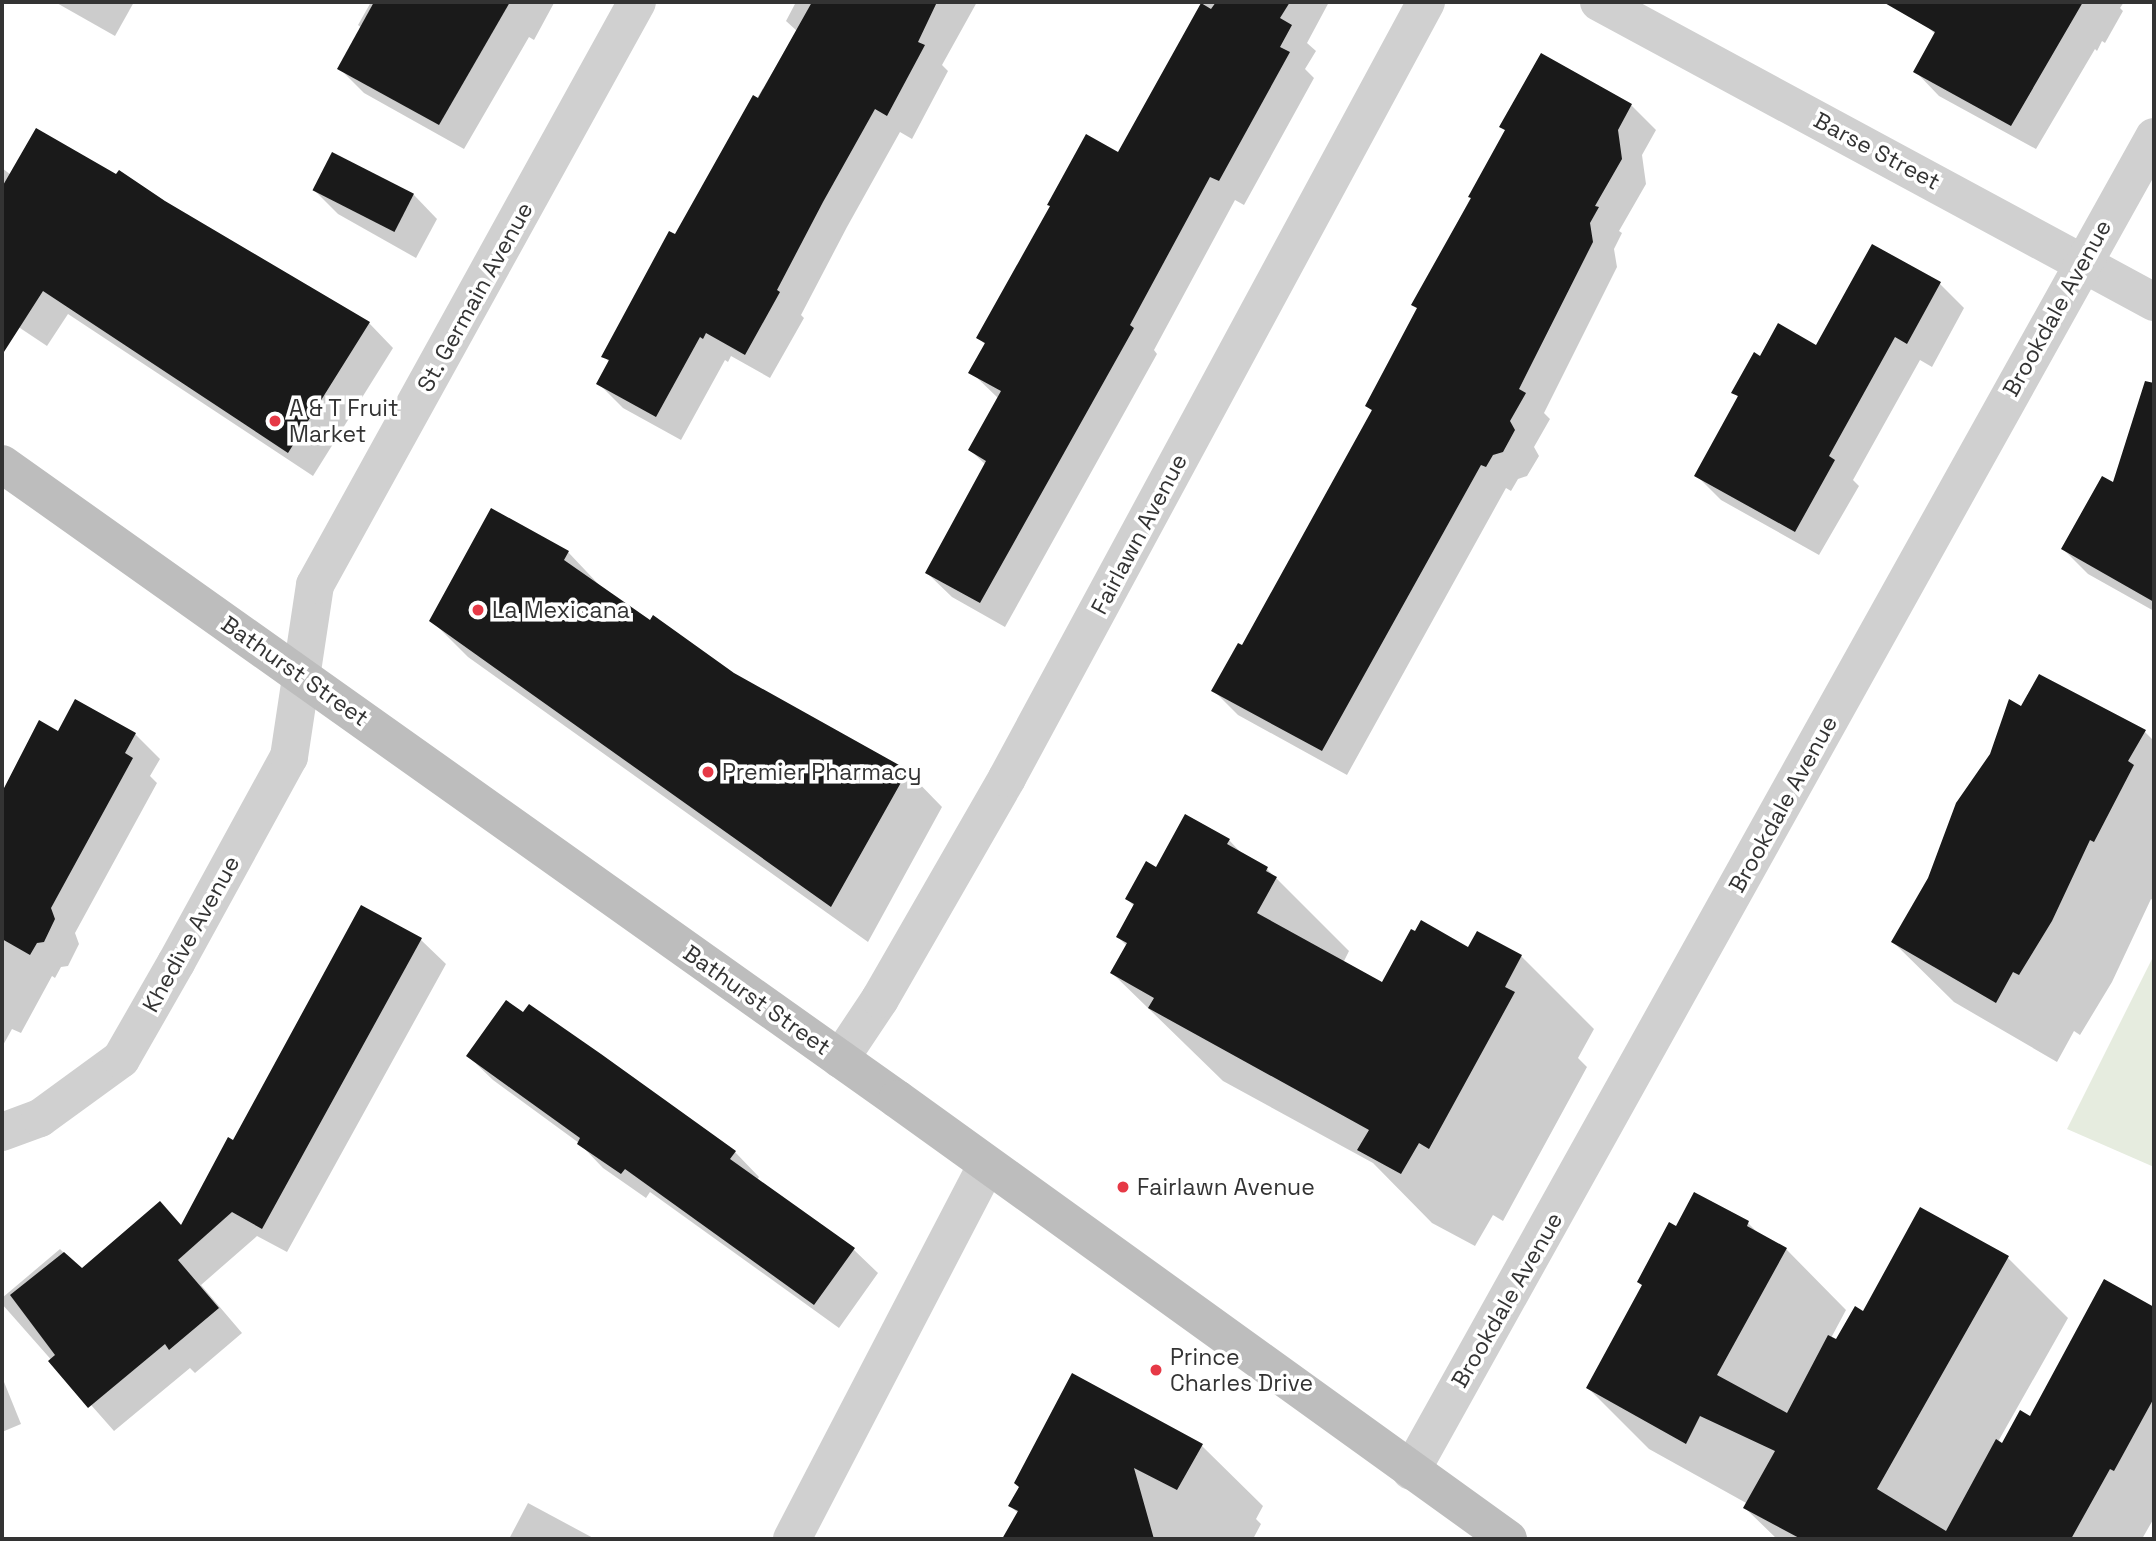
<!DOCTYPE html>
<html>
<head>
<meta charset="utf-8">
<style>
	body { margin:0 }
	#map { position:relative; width:2156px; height:1541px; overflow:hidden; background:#fff; font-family:"Space Grotesk",sans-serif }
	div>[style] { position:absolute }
	.green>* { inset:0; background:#e6ecdf }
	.shadow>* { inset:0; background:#0003 }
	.building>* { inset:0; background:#1a1a1a; transform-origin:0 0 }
	.minor>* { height:38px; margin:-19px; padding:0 19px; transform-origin:19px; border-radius:19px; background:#d0d0d0 }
	.secondary>* { height:38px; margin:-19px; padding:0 19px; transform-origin:19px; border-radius:19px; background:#bdbdbd }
	.dots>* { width:19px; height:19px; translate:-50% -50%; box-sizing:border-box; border:4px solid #fff; border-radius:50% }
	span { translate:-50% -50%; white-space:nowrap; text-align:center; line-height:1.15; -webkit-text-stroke:7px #fff; paint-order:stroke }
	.street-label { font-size:23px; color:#333 }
	.poi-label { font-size:23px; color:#333 }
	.left { translate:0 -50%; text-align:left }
	.frame { position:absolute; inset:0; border:4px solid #333; pointer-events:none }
</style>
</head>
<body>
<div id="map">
	<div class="green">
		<i style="clip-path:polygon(2154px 955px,2154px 1167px,2067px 1129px)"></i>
	</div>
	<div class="shadow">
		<i style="clip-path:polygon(55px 2px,134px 2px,115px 36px)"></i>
		<i style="clip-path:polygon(371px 2px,412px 2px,424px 8px,428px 2px,554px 3px,534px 40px,529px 37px,464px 149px,364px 93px,339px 68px,362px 28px,358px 25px)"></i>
		<i style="clip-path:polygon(796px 2px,977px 2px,942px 65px,948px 71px,912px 139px,900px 132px,847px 227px,801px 315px,804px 318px,770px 378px,731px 356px,728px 362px,725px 360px,681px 440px,623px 408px,598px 383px,609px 362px,604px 356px,797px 31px,786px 21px)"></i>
		<i style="clip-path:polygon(1204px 2px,1329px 2px,1307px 43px,1316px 51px,1305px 69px,1314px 78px,1244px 205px,1235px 200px,1154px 350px,1157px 354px,1005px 627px,952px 597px,927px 573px,986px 465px,970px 450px,999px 399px,971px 372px,986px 345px,978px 338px,1119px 154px)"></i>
		<i style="clip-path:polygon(1939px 2px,2124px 2px,2120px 8px,2123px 11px,2105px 43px,2102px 41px,2097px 51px,2095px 49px,2036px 149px,1939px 96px,1915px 71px,1935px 34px,1926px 25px)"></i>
		<i style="clip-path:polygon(1631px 105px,1656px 130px,1642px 155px,1646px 184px,1619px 231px,1622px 233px,1614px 249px,1617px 267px,1544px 413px,1550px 419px,1534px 447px,1539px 456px,1527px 476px,1518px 479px,1511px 491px,1506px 488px,1347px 775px,1238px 715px,1214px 691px,1243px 648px,1373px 412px,1367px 406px,1418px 309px,1414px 305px,1506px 131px,1501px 127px)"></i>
		<i style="clip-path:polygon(2px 168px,11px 175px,164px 203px,369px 323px,393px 348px,313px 476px,68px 314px,47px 346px,2px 316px)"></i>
		<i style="clip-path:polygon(314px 190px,413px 194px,437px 219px,416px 258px,338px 214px)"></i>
		<i style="clip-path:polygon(1939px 283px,1964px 308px,1932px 367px,1920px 360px,1853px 480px,1859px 486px,1819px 555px,1721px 500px,1696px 475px,1739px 398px,1734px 392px,1761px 358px,1817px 347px)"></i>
		<i style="clip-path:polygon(2151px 401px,2154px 403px,2154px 611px,2088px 574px,2063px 549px,2114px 485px)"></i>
		<i style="clip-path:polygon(568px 552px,603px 589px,733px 675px,907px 771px,942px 807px,868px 942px,468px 657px,432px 621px)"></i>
		<i style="clip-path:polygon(2022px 708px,2144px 731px,2154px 741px,2154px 901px,2151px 899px,2112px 982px,2080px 1035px,2074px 1031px,2057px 1062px,1954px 1002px,1893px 942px)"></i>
		<i style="clip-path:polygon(40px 723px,58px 733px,135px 734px,160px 759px,150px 776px,157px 783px,75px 933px,79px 944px,68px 966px,61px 967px,55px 978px,52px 976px,21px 1033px,12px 1029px,2px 1047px,2px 792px)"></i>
		<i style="clip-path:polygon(1229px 840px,1245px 857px,1267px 869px,1349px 951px,1343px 963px,1382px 984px,1469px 949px,1521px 956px,1594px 1029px,1578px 1058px,1587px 1067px,1503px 1221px,1493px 1215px,1475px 1246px,1432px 1223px,1373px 1163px,1223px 1081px,1112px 973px,1127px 946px,1118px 937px,1135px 907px,1127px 899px,1157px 869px)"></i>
		<i style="clip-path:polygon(361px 907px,421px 940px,446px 964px,287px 1252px,257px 1236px,201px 1285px,242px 1333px,195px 1373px,190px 1368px,114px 1431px,2px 1304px,2px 1298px,60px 1249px,81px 1270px,160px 1204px,182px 1226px,233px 1142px)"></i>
		<i style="clip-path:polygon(468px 1056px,735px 1152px,759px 1177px,757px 1180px,853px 1249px,878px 1273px,839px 1328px,650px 1192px,646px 1198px,603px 1168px,579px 1143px,493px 1080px)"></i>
		<i style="clip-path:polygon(1748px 1223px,1761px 1236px,1786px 1249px,1846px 1310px,1831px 1338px,1837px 1341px,1864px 1313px,2007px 1257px,2068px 1318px,1943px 1539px,1777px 1539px,1745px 1508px,1748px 1504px,1649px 1449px,1588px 1388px,1677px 1228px)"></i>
		<i style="clip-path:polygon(2105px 1282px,2154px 1309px,2154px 1518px,2142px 1539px,1952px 1539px,2021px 1412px,2031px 1418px)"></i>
		<i style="clip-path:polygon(1073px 1376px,1202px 1446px,1263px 1506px,1256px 1519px,1261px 1524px,1253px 1539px,1008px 1539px,1007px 1534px,1018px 1513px,1010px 1506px)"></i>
		<i style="clip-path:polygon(2px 1377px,21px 1424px,2px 1432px)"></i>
		<i style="clip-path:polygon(528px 1503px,595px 1539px,509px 1539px)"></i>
	</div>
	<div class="building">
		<i style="clip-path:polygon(374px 2px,510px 2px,439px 125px,337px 69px)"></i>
		<i style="clip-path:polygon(812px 2px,937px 2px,918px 42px,925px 45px,887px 116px,875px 109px,823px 202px,777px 290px,780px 292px,745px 355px,706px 333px,703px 339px,700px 337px,656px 417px,596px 384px,609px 360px,601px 357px,669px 231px,675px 234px,753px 95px,758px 98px)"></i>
		<i style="clip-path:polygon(1216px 2px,1290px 2px,1280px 18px,1292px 25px,1280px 47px,1290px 52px,1219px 181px,1210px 177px,1130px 325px,1134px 328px,980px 603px,925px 573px,986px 461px,968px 450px,1001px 391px,968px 373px,985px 343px,976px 338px,1050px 206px,1047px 205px,1086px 134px,1118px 152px,1201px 3px,1211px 9px)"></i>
		<i style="clip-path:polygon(1883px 2px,2083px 2px,2011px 126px,1913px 72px,1935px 32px)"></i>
		<i style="clip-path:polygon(1541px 53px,1632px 104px,1618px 130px,1622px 159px,1595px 206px,1599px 207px,1590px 223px,1593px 242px,1519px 389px,1526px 393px,1510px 421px,1515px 430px,1503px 452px,1493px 455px,1486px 467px,1481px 465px,1322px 751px,1211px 691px,1238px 643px,1242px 645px,1372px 410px,1365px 406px,1417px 308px,1411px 305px,1471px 198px,1468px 197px,1505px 130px,1499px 127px)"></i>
		<i style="clip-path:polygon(36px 128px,116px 174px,119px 170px,165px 201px,370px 322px,288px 453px,43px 291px,2px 355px,2px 187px)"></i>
		<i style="left:332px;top:152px;width:92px;height:43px;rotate:27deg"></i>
		<i style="clip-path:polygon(1872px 244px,1941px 282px,1907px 344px,1895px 337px,1829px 456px,1835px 460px,1795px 532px,1694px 476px,1738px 396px,1731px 393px,1754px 352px,1760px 356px,1778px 323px,1816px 345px)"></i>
		<i style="clip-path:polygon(2145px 381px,2154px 383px,2154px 602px,2061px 549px,2102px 476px,2113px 482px)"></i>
		<i style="clip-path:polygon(491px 508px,569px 551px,564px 560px,650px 620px,653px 615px,734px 673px,908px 770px,831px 907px,429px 621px)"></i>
		<i style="clip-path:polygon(2039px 674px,2146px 730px,2128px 761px,2134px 765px,2094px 842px,2090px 840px,2052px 921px,2019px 975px,2013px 972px,1996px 1003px,1891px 942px,1928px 878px,1956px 803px,1990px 754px,2009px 699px,2021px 706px)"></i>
		<i style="clip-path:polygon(75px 699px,136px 733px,125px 753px,133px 758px,51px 908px,55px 919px,44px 942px,37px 943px,30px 955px,2px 939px,2px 792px,39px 720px,58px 731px)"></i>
		<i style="clip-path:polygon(1185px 814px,1230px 839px,1227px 844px,1268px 867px,1266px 871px,1277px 877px,1257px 913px,1382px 982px,1411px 929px,1415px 931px,1421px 920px,1468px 947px,1477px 931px,1522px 955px,1505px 987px,1515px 992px,1429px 1149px,1419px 1143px,1401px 1174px,1357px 1150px,1369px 1130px,1148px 1008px,1154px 998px,1110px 973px,1127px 943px,1116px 937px,1134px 904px,1125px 899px,1146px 861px,1156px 867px)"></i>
		<i style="clip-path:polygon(361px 905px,422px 938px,262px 1229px,232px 1212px,178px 1260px,219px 1308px,169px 1350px,165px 1344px,88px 1408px,48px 1361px,55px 1355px,10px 1295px,64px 1252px,82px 1268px,160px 1201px,181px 1225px,228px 1137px,233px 1140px)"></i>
		<i style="clip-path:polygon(506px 1000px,523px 1012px,529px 1004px,601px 1054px,736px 1151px,730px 1159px,855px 1248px,814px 1305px,625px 1169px,621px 1174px,577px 1144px,580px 1138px,466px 1056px)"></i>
		<i style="clip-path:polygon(1694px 1192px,1749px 1221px,1747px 1226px,1787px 1248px,1717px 1375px,1787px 1413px,1828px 1335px,1836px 1339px,1855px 1306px,1863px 1311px,1920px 1207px,2009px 1256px,1877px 1489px,1946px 1531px,1996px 1439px,2002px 1443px,2020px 1410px,2030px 1416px,2104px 1279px,2154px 1307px,2154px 1398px,2114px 1471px,2110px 1469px,2071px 1539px,1801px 1539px,1743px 1508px,1775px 1451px,1700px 1416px,1686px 1444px,1586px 1388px,1642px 1285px,1637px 1282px,1669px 1222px,1676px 1226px)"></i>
		<i style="clip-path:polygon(1072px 1373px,1203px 1444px,1177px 1490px,1134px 1468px,1154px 1539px,1002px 1539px,1018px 1511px,1008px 1506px,1019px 1487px,1014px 1483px)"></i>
	</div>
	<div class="minor">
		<i style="left:1599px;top:2px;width:631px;rotate:28.39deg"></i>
		<i style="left:840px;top:1059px;width:72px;rotate:-56.3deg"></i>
		<i style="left:880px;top:999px;width:255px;rotate:-60.1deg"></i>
		<i style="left:1007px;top:778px;width:882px;rotate:-61.63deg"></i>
		<i style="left:2px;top:1132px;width:40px;rotate:-20.2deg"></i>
		<i style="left:40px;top:1118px;width:100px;rotate:-36.1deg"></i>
		<i style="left:121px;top:1059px;width:111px;rotate:-60.2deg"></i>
		<i style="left:176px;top:963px;width:235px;rotate:-61.3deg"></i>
		<i style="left:289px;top:757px;width:174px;rotate:-81.4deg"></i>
		<i style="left:315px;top:585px;width:666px;rotate:-61.09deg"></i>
		<i style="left:1411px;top:1471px;width:1527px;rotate:-60.88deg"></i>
		<i style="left:792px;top:1539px;width:422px;rotate:-62.5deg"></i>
	</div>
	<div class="secondary">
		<i style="left:2px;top:464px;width:1097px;rotate:35.36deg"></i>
		<i style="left:897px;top:1099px;width:753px;rotate:35.76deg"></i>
	</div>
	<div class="dots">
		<i style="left:275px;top:421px;background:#e63946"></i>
		<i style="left:478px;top:610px;background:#e63946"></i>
		<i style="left:708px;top:772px;background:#e63946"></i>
		<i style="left:1123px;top:1187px;background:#e63946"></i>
		<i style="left:1156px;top:1370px;background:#e63946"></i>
	</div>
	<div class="street-label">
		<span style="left:1877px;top:151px;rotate:28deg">Barse Street</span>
		<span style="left:475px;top:297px;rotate:-61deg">St. Germain Avenue</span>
		<span style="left:2057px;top:308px;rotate:-61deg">Brookdale Avenue</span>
		<span style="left:1139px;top:534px;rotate:-62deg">Fairlawn Avenue</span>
		<span style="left:295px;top:671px;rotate:35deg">Bathurst Street</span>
		<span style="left:1783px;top:804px;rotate:-61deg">Brookdale Avenue</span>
		<span style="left:191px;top:934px;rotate:-61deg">Khedive Avenue</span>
		<span style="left:757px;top:1000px;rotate:35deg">Bathurst Street</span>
		<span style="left:1507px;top:1300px;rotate:-60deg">Brookdale Avenue</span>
	</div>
	<div class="poi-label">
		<span class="left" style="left:289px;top:421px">A &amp; T Fruit<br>Market</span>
		<span class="left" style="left:492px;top:610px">La Mexicana</span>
		<span class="left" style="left:722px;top:772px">Premier Pharmacy</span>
		<span class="left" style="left:1137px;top:1187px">Fairlawn Avenue</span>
		<span class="left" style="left:1170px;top:1370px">Prince<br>Charles Drive</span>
	</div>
	<div class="frame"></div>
</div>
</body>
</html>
